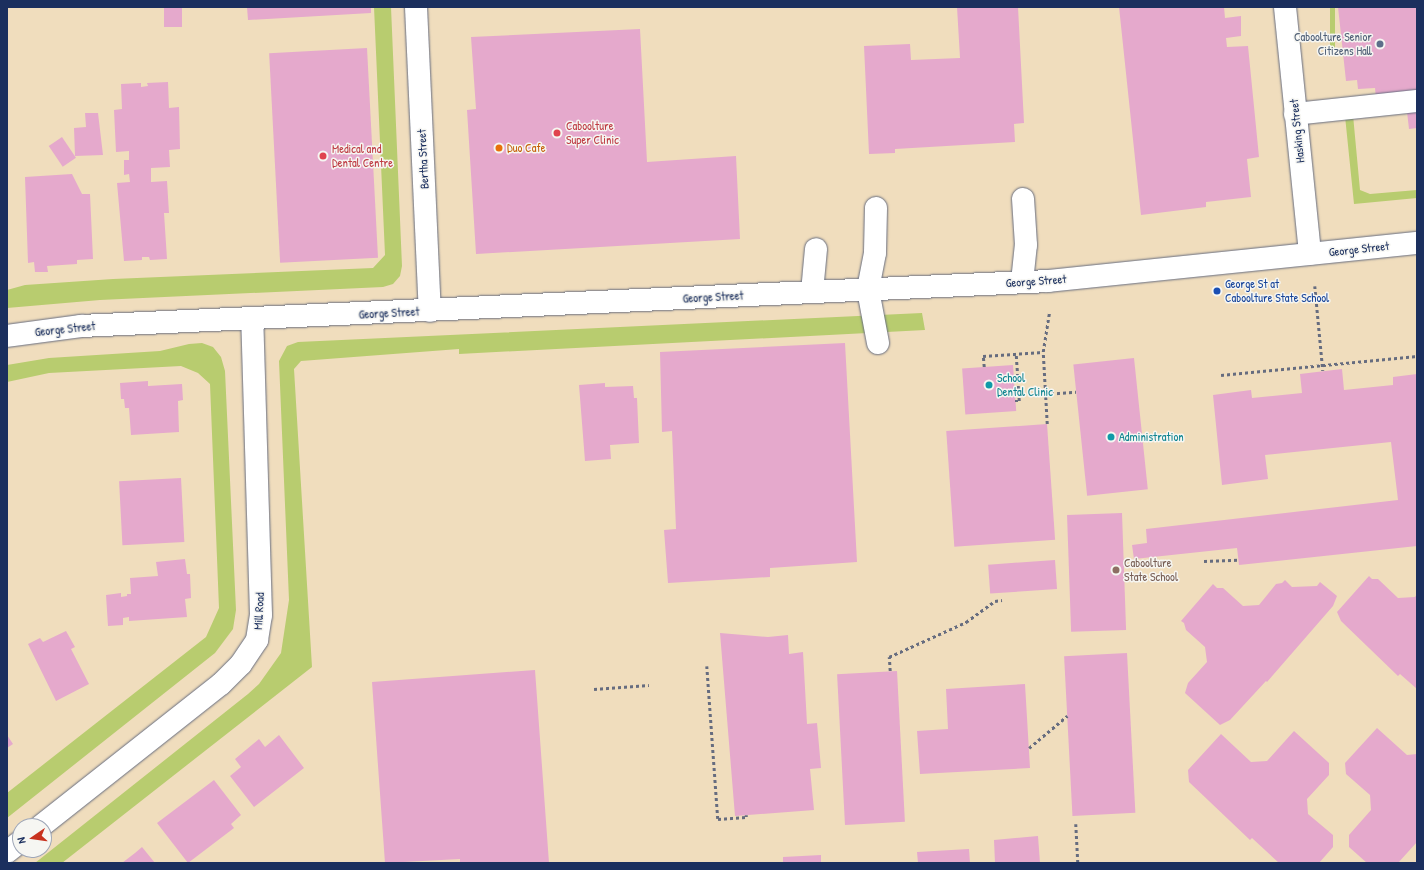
<!DOCTYPE html>
<html>
<head>
<meta charset="utf-8">
<style>
	body { margin:0 }
	#map { position:relative; width:1424px; height:870px; overflow:hidden; background:#f0ddbd; font-family:"Patrick Hand",sans-serif }
	div>[style] { position:absolute }
	.green>* { inset:0; background:#b8cc6f; transform-origin:0 0 }
	.building>* { inset:0; background:#e5a9cc; transform-origin:0 0 }
	.path>* { height:2.5px; margin-top:-1.25px; transform-origin:0; background:repeating-linear-gradient(90deg,#666c7f 0 3px,transparent 0 6px) }
	.roads { filter:drop-shadow(0 0 1px #666c7f) drop-shadow(0 0 1px #666c7f) }
	.minor>* { height:22px; margin:-11px; padding:0 11px; transform-origin:11px; border-radius:11px; background:#fff }
	.dots>* { width:11px; height:11px; translate:-50% -50%; box-sizing:border-box; border:2px solid #f6f6f2; border-radius:50% }
	span { translate:-50% -50%; white-space:nowrap; text-align:center; line-height:1.15; -webkit-text-stroke:3px #f6f6f2; paint-order:stroke }
	.service-label { font-size:12px; color:#4e5e75 }
	.right { translate:-100% -50%; text-align:right }
	.health-label { font-size:12px; color:#be3a42 }
	.left { translate:0 -50%; text-align:left }
	.street-label { font-size:12px; color:#1b2f5e }
	.food-label { font-size:12px; color:#c56008 }
	.transit-label { font-size:12px; color:#164399 }
	.culture-label { font-size:12px; color:#0d838f }
	.education-label { font-size:12px; color:#785e54 }
	.frame { position:absolute; inset:0; border:8px solid #1b2f5e; pointer-events:none }
	.north { position:absolute; left:12px; top:818px; width:40px; height:40px; box-sizing:border-box; background:#f6f6f2; border:1px solid #9ea6b7; border-radius:50%; rotate:257deg; font-size:11px; font-weight:700; line-height:16px; text-align:center; color:#1b2f5e }
	.north::after { content:''; display:block; margin:auto; width:14px; height:18px; background:#c8321e; clip-path:polygon(50% 0,100% 100%,50% 72%,0 100%) }
</style>
</head>
<body>
<div id="map">
	<div class="green">
		<i style="clip-path:polygon(374px 7px,391px 7px,402px 266px,400px 276px,393px 284px,383px 287px,100px 300px,7px 308px,7px 290px,25px 285px,113px 279px,373px 268px,385px 255px)"></i>
		<i style="left:1330px;top:7px;width:5px;height:43px"></i>
		<i style="clip-path:polygon(1353px 115px,1360px 190px,1370px 194px,1417px 190px,1417px 198px,1354px 204px,1345px 116px)"></i>
		<i style="clip-path:polygon(922px 313px,925px 330px,459px 354px,459px 349px,301px 361px,294px 369px,312px 667px,62px 863px,35px 863px,248px 694px,259px 684px,281px 653px,289px 600px,279px 361px,287px 346px,298px 342px)"></i>
		<i style="clip-path:polygon(202px 343px,213px 347px,221px 357px,225px 371px,236px 610px,233px 629px,215px 653px,7px 818px,7px 793px,206px 637px,219px 608px,210px 384px,198px 373px,181px 366px,49px 373px,7px 382px,7px 365px,49px 358px,160px 351px,189px 344px)"></i>
	</div>
	<div class="building">
		<i style="left:164px;top:7px;width:18px;height:20px"></i>
		<i style="clip-path:polygon(247px 7px,371px 7px,371px 13px,248px 20px)"></i>
		<i style="clip-path:polygon(957px 7px,1018px 7px,1024px 123px,1014px 124px,1015px 142px,895px 149px,895px 153px,869px 154px,864px 46px,910px 44px,911px 60px,960px 58px)"></i>
		<i style="clip-path:polygon(1119px 7px,1224px 7px,1225px 18px,1241px 16px,1241px 36px,1226px 38px,1227px 47px,1248px 46px,1259px 157px,1247px 159px,1251px 197px,1206px 202px,1206px 207px,1141px 215px)"></i>
		<i style="clip-path:polygon(1338px 7px,1417px 7px,1417px 128px,1409px 129px,1405px 94px,1376px 98px,1375px 88px,1358px 89px,1357px 80px,1346px 81px)"></i>
		<i style="clip-path:polygon(640px 29px,647px 162px,736px 156px,740px 239px,476px 254px,467px 110px,476px 109px,471px 37px)"></i>
		<i style="left:367px;top:48px;width:210px;height:98px;rotate:87deg"></i>
		<i style="clip-path:polygon(168px 82px,169px 108px,179px 107px,180px 149px,169px 150px,170px 167px,151px 168px,151px 182px,167px 181px,169px 213px,164px 213px,167px 259px,150px 260px,149px 257px,142px 257px,142px 260px,124px 261px,117px 183px,130px 182px,129px 174px,124px 175px,124px 160px,129px 160px,129px 151px,116px 152px,114px 110px,122px 109px,121px 84px,141px 83px,141px 87px,148px 86px,147px 83px)"></i>
		<i style="clip-path:polygon(85px 113px,98px 113px,103px 155px,75px 156px,74px 128px,86px 127px)"></i>
		<i style="left:62px;top:137px;width:25px;height:16px;rotate:56deg"></i>
		<i style="clip-path:polygon(72px 174px,82px 194px,90px 194px,93px 259px,77px 260px,77px 264px,47px 266px,48px 272px,35px 272px,34px 262px,28px 263px,25px 177px)"></i>
		<i style="clip-path:polygon(845px 343px,857px 562px,770px 568px,770px 577px,668px 583px,664px 530px,676px 529px,672px 431px,662px 432px,660px 352px)"></i>
		<i style="left:1134px;top:358px;width:132px;height:61px;rotate:84deg"></i>
		<i style="left:1013px;top:365px;width:46px;height:51px;rotate:86deg"></i>
		<i style="clip-path:polygon(1342px 369px,1344px 390px,1393px 385px,1393px 377px,1417px 374px,1417px 546px,1239px 565px,1237px 548px,1134px 559px,1132px 545px,1147px 543px,1146px 529px,1398px 500px,1391px 442px,1265px 455px,1268px 479px,1222px 485px,1213px 395px,1251px 390px,1252px 398px,1302px 393px,1300px 374px)"></i>
		<i style="clip-path:polygon(148px 381px,148px 386px,182px 384px,183px 400px,178px 401px,179px 432px,131px 435px,129px 408px,125px 408px,124px 399px,121px 399px,120px 383px)"></i>
		<i style="clip-path:polygon(605px 383px,605px 387px,633px 386px,634px 398px,637px 398px,639px 443px,610px 445px,611px 459px,585px 461px,579px 385px)"></i>
		<i style="left:1047px;top:424px;width:116px;height:101px;rotate:86deg"></i>
		<i style="left:181px;top:478px;width:64px;height:62px;rotate:87deg"></i>
		<i style="left:1122px;top:513px;width:117px;height:55px;rotate:88deg"></i>
		<i style="clip-path:polygon(185px 559px,187px 574px,190px 574px,191px 598px,185px 599px,187px 617px,129px 621px,129px 617px,123px 618px,123px 625px,108px 626px,106px 595px,121px 593px,121px 597px,127px 596px,127px 594px,131px 594px,130px 578px,158px 576px,156px 562px)"></i>
		<i style="left:1055px;top:560px;width:29px;height:67px;rotate:86deg"></i>
		<i style="clip-path:polygon(1369px 576px,1372px 579px,1378px 579px,1398px 598px,1415px 597px,1417px 594px,1417px 689px,1400px 674px,1398px 676px,1341px 621px,1337px 612px)"></i>
		<i style="clip-path:polygon(1285px 580px,1292px 587px,1317px 586px,1320px 582px,1337px 596px,1333px 606px,1267px 682px,1266px 681px,1230px 720px,1220px 725px,1185px 693px,1188px 683px,1207px 662px,1205px 647px,1186px 630px,1184px 623px,1181px 621px,1213px 584px,1217px 588px,1223px 588px,1243px 606px,1259px 605px,1276px 584px,1282px 583px)"></i>
		<i style="clip-path:polygon(66px 631px,75px 647px,71px 649px,89px 684px,56px 701px,28px 644px,40px 638px,43px 642px)"></i>
		<i style="clip-path:polygon(720px 633px,768px 637px,788px 635px,789px 654px,803px 652px,807px 724px,817px 723px,821px 768px,810px 769px,814px 810px,735px 816px)"></i>
		<i style="left:1127px;top:653px;width:160px;height:63px;rotate:87deg"></i>
		<i style="clip-path:polygon(535px 670px,549px 863px,460px 863px,460px 859px,385px 863px,372px 682px)"></i>
		<i style="left:897px;top:671px;width:151px;height:60px;rotate:87deg"></i>
		<i style="clip-path:polygon(1025px 684px,1030px 768px,920px 774px,917px 731px,948px 729px,946px 689px)"></i>
		<i style="clip-path:polygon(1377px 728px,1407px 755px,1417px 754px,1417px 842px,1398px 863px,1367px 863px,1349px 847px,1349px 835px,1371px 810px,1370px 795px,1346px 774px,1345px 763px)"></i>
		<i style="clip-path:polygon(1294px 731px,1329px 763px,1329px 775px,1307px 799px,1308px 814px,1333px 835px,1333px 847px,1319px 863px,1279px 863px,1252px 838px,1250px 840px,1189px 782px,1188px 770px,1221px 734px,1251px 762px,1267px 761px)"></i>
		<i style="clip-path:polygon(7px 735px,13px 744px,7px 748px)"></i>
		<i style="clip-path:polygon(279px 735px,304px 768px,254px 807px,230px 776px,241px 767px,235px 759px,259px 739px,265px 747px)"></i>
		<i style="clip-path:polygon(214px 780px,241px 815px,231px 824px,234px 828px,188px 863px,157px 823px)"></i>
		<i style="clip-path:polygon(1038px 836px,1040px 863px,995px 863px,994px 840px)"></i>
		<i style="clip-path:polygon(142px 847px,155px 863px,122px 863px,135px 853px)"></i>
		<i style="clip-path:polygon(969px 849px,970px 863px,918px 863px,917px 852px)"></i>
		<i style="clip-path:polygon(821px 855px,821px 863px,783px 863px,783px 857px)"></i>
	</div>
	<div class="path">
		<i style="left:1315px;top:286px;width:85px;rotate:84.6deg"></i>
		<i style="left:984px;top:367px;width:11px;rotate:-95deg"></i>
		<i style="left:983px;top:356px;width:60px;rotate:-3.8deg"></i>
		<i style="left:1221px;top:375px;width:197px;rotate:-5.5deg"></i>
		<i style="left:1045px;top:394px;width:31px;rotate:-4deg"></i>
		<i style="left:1015px;top:401px;width:4px"></i>
		<i style="left:1019px;top:401px;width:47px;rotate:-93.7deg"></i>
		<i style="left:1047px;top:424px;width:72px;rotate:-93.2deg"></i>
		<i style="left:1043px;top:352px;width:39px;rotate:-81deg"></i>
		<i style="left:1204px;top:561px;width:34px;rotate:-2deg"></i>
		<i style="left:707px;top:666px;width:153px;rotate:85.9deg"></i>
		<i style="left:718px;top:819px;width:28px;rotate:-4deg"></i>
		<i style="left:746px;top:817px;width:2px;rotate:-90deg"></i>
		<i style="left:890px;top:671px;width:14px;rotate:-94deg"></i>
		<i style="left:889px;top:657px;width:85px;rotate:-24.4deg"></i>
		<i style="left:966px;top:622px;width:36px;rotate:-36deg"></i>
		<i style="left:995px;top:601px;width:7px;rotate:-8deg"></i>
		<i style="left:594px;top:689px;width:55px;rotate:-4.2deg"></i>
		<i style="left:1029px;top:748px;width:50px;rotate:-40.1deg"></i>
		<i style="left:1076px;top:824px;width:39px;rotate:87deg"></i>
	</div>
	<div class="roads">
		<div class="minor">
			<i style="left:416px;top:7px;width:304px;rotate:87.4deg"></i>
			<i style="left:1285px;top:7px;width:248px;rotate:84.2deg"></i>
			<i style="left:1295px;top:114px;width:123px;rotate:-6.1deg"></i>
			<i style="left:876px;top:208px;width:45px;rotate:91.3deg"></i>
			<i style="left:875px;top:253px;width:38px;rotate:101deg"></i>
			<i style="left:868px;top:290px;width:54px;rotate:79.3deg"></i>
			<i style="left:1022px;top:282px;width:37px;rotate:-84deg"></i>
			<i style="left:1026px;top:245px;width:46px;rotate:-93.7deg"></i>
			<i style="left:812px;top:292px;width:43px;rotate:-84.7deg"></i>
			<i style="left:7px;top:336px;width:75px;rotate:-7.7deg"></i>
			<i style="left:81px;top:326px;width:968px;rotate:-2.66deg"></i>
			<i style="left:1048px;top:281px;width:371px;rotate:-5.9deg"></i>
			<i style="left:41px;top:826px;width:229px;rotate:-38.3deg"></i>
			<i style="left:221px;top:684px;width:28px;rotate:-45deg"></i>
			<i style="left:241px;top:664px;width:29px;rotate:-56deg"></i>
			<i style="left:257px;top:640px;width:25px;rotate:-81deg"></i>
			<i style="left:261px;top:615px;width:295px;rotate:-91.7deg"></i>
			<i style="left:7px;top:852px;width:16px;rotate:-38deg"></i>
		</div>
	</div>
	<div class="dots">
		<i style="left:1380px;top:44px;background:#5c6f8a"></i>
		<i style="left:557px;top:133px;background:#e0444e"></i>
		<i style="left:499px;top:148px;background:#e8710a"></i>
		<i style="left:323px;top:156px;background:#e0444e"></i>
		<i style="left:1217px;top:291px;background:#1a4fb4"></i>
		<i style="left:989px;top:385px;background:#0f9aa8"></i>
		<i style="left:1111px;top:437px;background:#0f9aa8"></i>
		<i style="left:1116px;top:570px;background:#8d6e63"></i>
	</div>
	<div class="service-label">
		<span class="right" style="left:1372px;top:44px">Caboolture Senior<br>Citizens Hall</span>
	</div>
	<div class="health-label">
		<span class="left" style="left:566px;top:133px">Caboolture<br>Super Clinic</span>
		<span class="left" style="left:332px;top:156px">Medical and<br>Dental Centre</span>
	</div>
	<div class="street-label">
		<span style="left:1297px;top:131px;rotate:-96deg">Hasking Street</span>
		<span style="left:423px;top:159px;rotate:-93deg">Bertha Street</span>
		<span style="left:1359px;top:249px;rotate:-6deg">George Street</span>
		<span style="left:1036px;top:281px;rotate:-4deg">George Street</span>
		<span style="left:713px;top:297px;rotate:-3deg">George Street</span>
		<span style="left:389px;top:313px;rotate:-3deg">George Street</span>
		<span style="left:65px;top:329px;rotate:-6deg">George Street</span>
		<span style="left:259px;top:611px;rotate:-87deg">Mill Road</span>
	</div>
	<div class="food-label">
		<span class="left" style="left:507px;top:148px">Duo Cafe</span>
	</div>
	<div class="transit-label">
		<span class="left" style="left:1225px;top:291px">George St at<br>Caboolture State School</span>
	</div>
	<div class="culture-label">
		<span class="left" style="left:997px;top:385px">School<br>Dental Clinic</span>
		<span class="left" style="left:1119px;top:437px">Administration</span>
	</div>
	<div class="education-label">
		<span class="left" style="left:1124px;top:570px">Caboolture<br>State School</span>
	</div>
	<div class="frame"></div>
	<div class="north">N</div>
</div>
</body>
</html>
